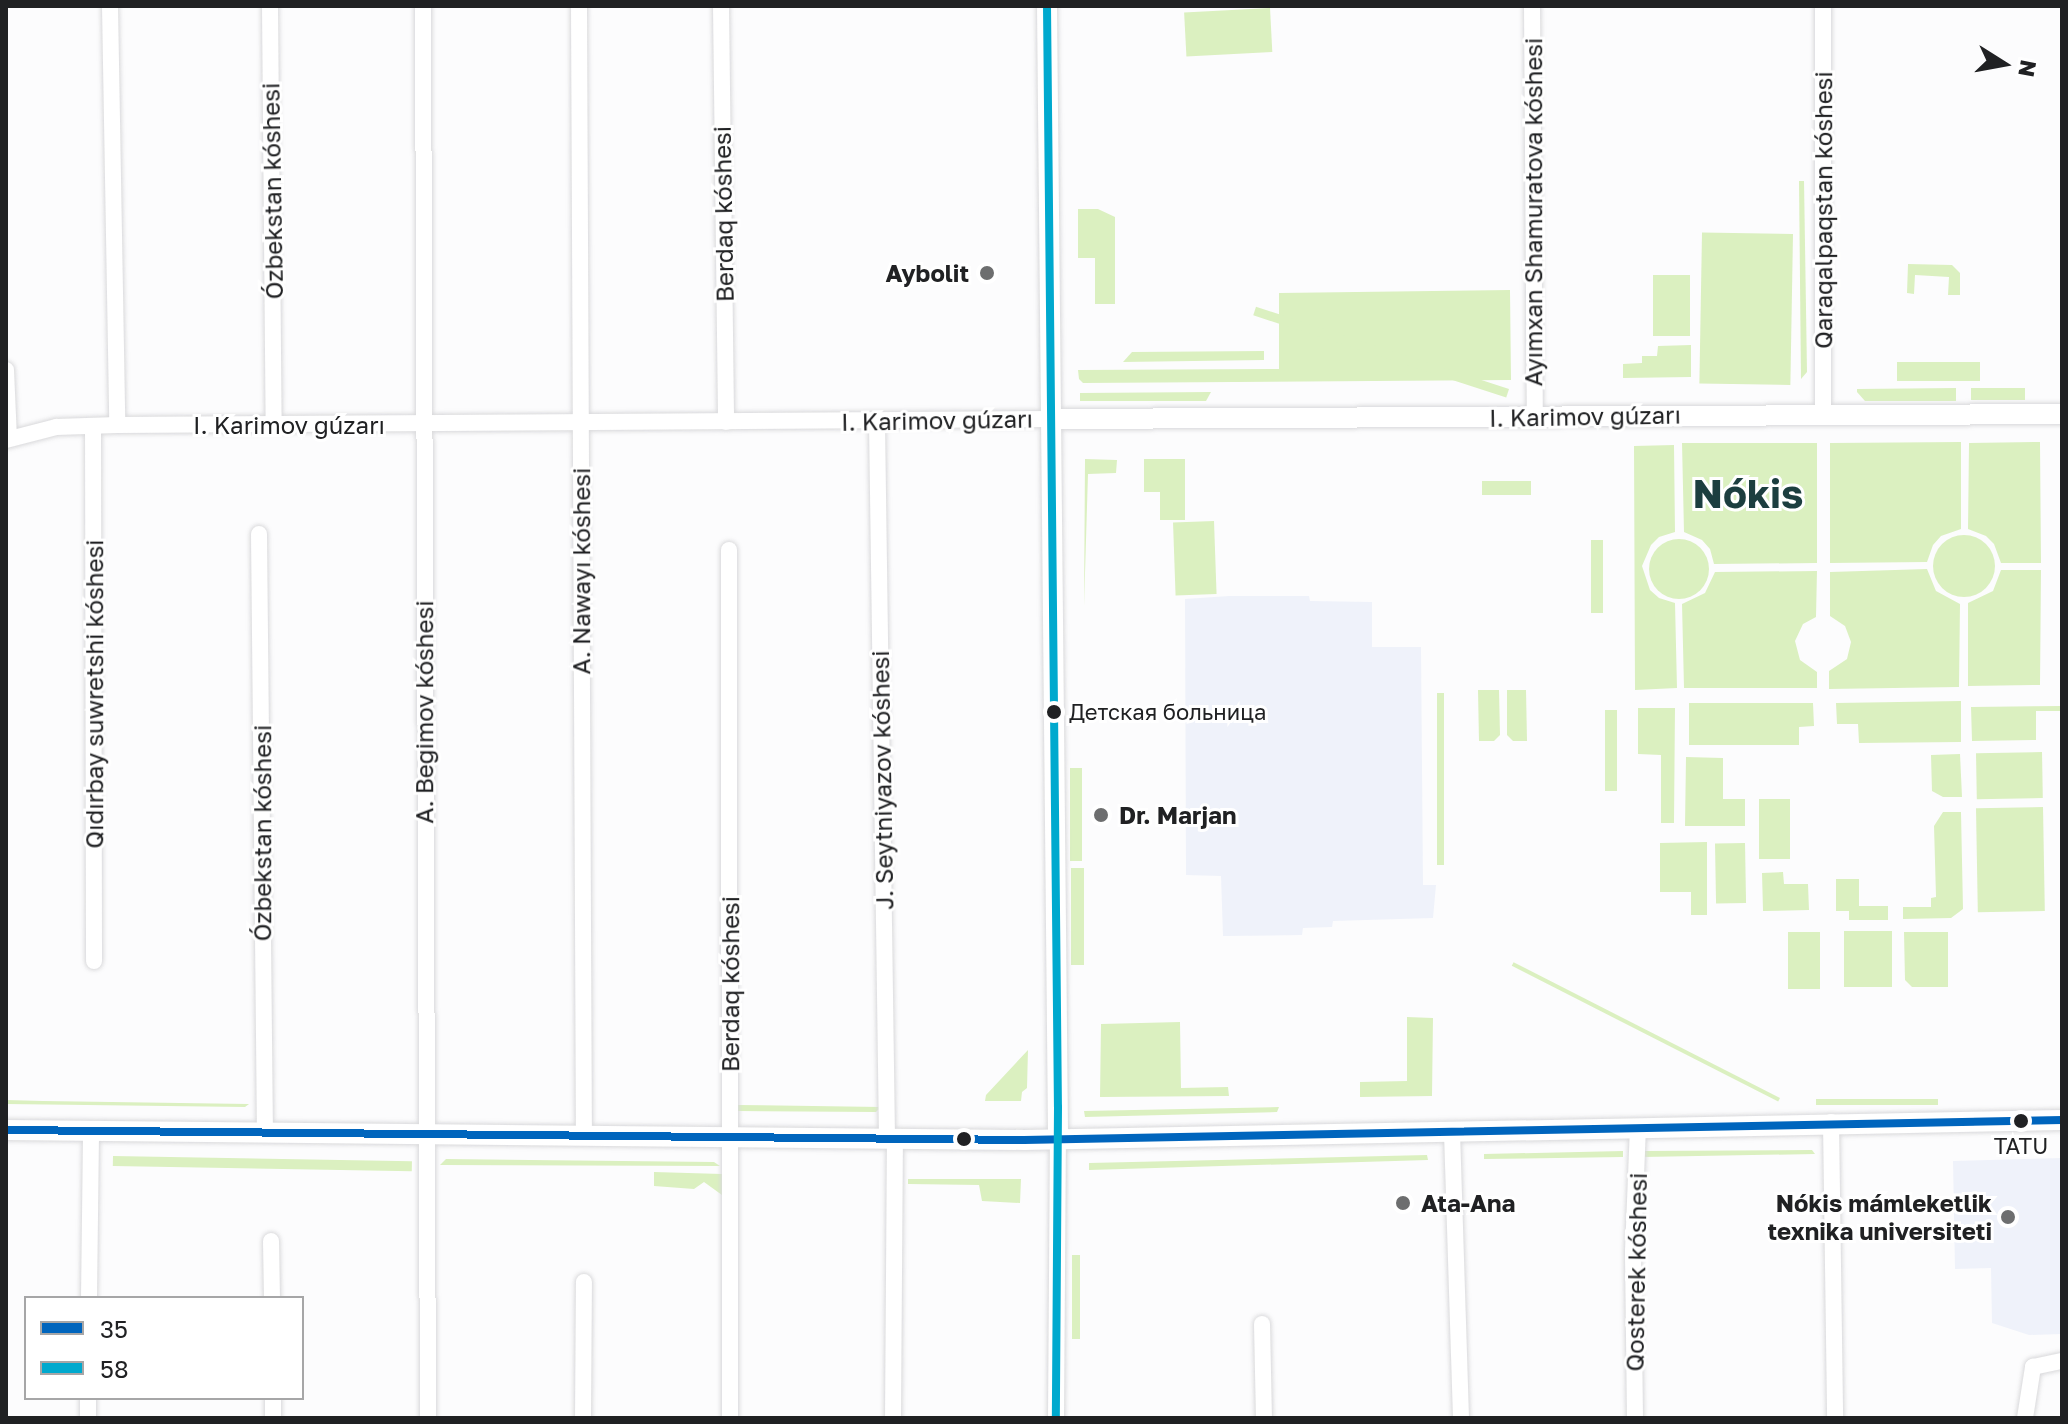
<!DOCTYPE html>
<html>
<head>
<meta charset="utf-8">
<style>
	body { margin:0 }
	#map { position:relative; width:2068px; height:1424px; overflow:hidden; background:#fcfcfd; font-family:"Golos Text",sans-serif }
	div>[style] { position:absolute }
	.built>* { inset:0; background:#eff2fa }
	.green>* { inset:0; background:#dbf0c0; transform-origin:0 0 }
	.round { border-radius:50% }
	.roads { filter:drop-shadow(0 0 2px #d9d9db) drop-shadow(0 0 2px #d9d9db) }
	.minor>* { height:16px; margin:-8px; padding:0 8px; transform-origin:8px; border-radius:8px; background:#fff }
	.major>* { height:20px; margin:-10px; padding:0 10px; transform-origin:10px; border-radius:10px; background:#fff }
	.bus-1>* { height:8px; margin:-4px; padding:0 4px; transform-origin:4px; border-radius:4px; background:#0065bd }
	.bus-2>* { height:8px; margin:-4px; padding:0 4px; transform-origin:4px; border-radius:4px; background:#00a9ce }
	.dots>* { width:22px; height:22px; translate:-50% -50%; box-sizing:border-box; border:4px solid #fff; border-radius:50% }
	span { translate:-50% -50%; white-space:nowrap; text-align:center; line-height:1.15; -webkit-text-stroke:6px #fff; paint-order:stroke }
	.bus-label { font-size:22px; color:#202123 }
	.left { translate:0 -50%; text-align:left }
	.street-label { font-size:24px; color:#202123 }
	.poi-label { font-size:24px; color:#202123; font-weight:700 }
	.right { translate:-100% -50%; text-align:right }
	.town-label { font-size:40px; color:#1c3e3f; font-weight:700 }
	.frame { position:absolute; inset:0; border:8px solid #202123; pointer-events:none }
	.legend { position:absolute; left:24px; top:1296px; width:280px; height:104px; box-sizing:border-box; background:#fff; border:2px solid #a6a6a7; margin:0; padding:10px 14px; list-style:none; font-size:24px; color:#202123 }
	.legend li { display:flex; align-items:center; gap:16px; height:40px }
	.legend b { width:40px; border:2px solid #a6a6a7 }
	.north { position:absolute; left:1964px; top:24px; width:80px; height:80px; -webkit-text-stroke:6px #fff; paint-order:stroke; rotate:101deg; font-size:22px; font-weight:700; line-height:32px; text-align:center; color:#202123 }
	.north::after { content:''; display:block; margin:auto; width:28px; height:36px; background:#202123; clip-path:polygon(50% 0,100% 100%,50% 72%,0 100%) }
</style>
</head>
<body>
<div id="map">
	<div class="built">
		<i style="clip-path:polygon(1229px 596px,1309px 596px,1310px 601px,1372px 602px,1372px 647px,1421px 647px,1423px 885px,1436px 885px,1433px 918px,1333px 921px,1332px 927px,1303px 928px,1302px 935px,1223px 936px,1221px 876px,1186px 875px,1185px 599px)"></i>
		<i style="clip-path:polygon(2062px 1158px,2062px 1334px,2029px 1335px,1992px 1323px,1991px 1268px,1955px 1269px,1953px 1161px)"></i>
	</div>
	<div class="green">
		<i style="left:1270px;top:8px;width:44px;height:86px;rotate:87deg"></i>
		<i style="clip-path:polygon(1799px 181px,1804px 181px,1807px 372px,1801px 379px)"></i>
		<i style="clip-path:polygon(1078px 209px,1098px 209px,1115px 217px,1115px 304px,1095px 304px,1095px 258px,1078px 258px)"></i>
		<i style="left:1793px;top:234px;width:151px;height:91px;rotate:91deg"></i>
		<i style="clip-path:polygon(1908px 264px,1952px 265px,1960px 273px,1960px 295px,1948px 295px,1949px 277px,1915px 275px,1914px 294px,1907px 293px)"></i>
		<i style="left:1690px;top:275px;width:61px;height:37px;rotate:90deg"></i>
		<i style="clip-path:polygon(1510px 290px,1511px 380px,1083px 383px,1079px 379px,1078px 370px,1279px 369px,1279px 293px)"></i>
		<i style="clip-path:polygon(1691px 345px,1691px 377px,1623px 378px,1623px 364px,1642px 363px,1642px 356px,1657px 356px,1658px 346px)"></i>
		<i style="clip-path:polygon(1264px 351px,1264px 360px,1123px 362px,1132px 352px)"></i>
		<i style="left:1897px;top:362px;width:83px;height:19px"></i>
		<i style="clip-path:polygon(1956px 388px,1956px 401px,1865px 401px,1857px 392px,1857px 389px)"></i>
		<i style="left:1971px;top:388px;width:54px;height:12px"></i>
		<i style="left:1509px;top:389px;width:9px;height:266px;rotate:108deg"></i>
		<i style="clip-path:polygon(1211px 392px,1206px 401px,1080px 401px,1080px 393px)"></i>
		<i style="clip-path:polygon(1961px 442px,1961px 529px,1941px 536px,1933px 545px,1927px 562px,1830px 563px,1830px 443px)"></i>
		<i style="clip-path:polygon(2040px 442px,2041px 563px,2001px 563px,1994px 544px,1986px 536px,1968px 529px,1969px 443px)"></i>
		<i style="clip-path:polygon(1682px 443px,1817px 443px,1817px 563px,1714px 564px,1710px 549px,1702px 540px,1684px 532px)"></i>
		<i style="clip-path:polygon(1674px 445px,1675px 532px,1659px 537px,1651px 545px,1642px 566px,1650px 590px,1659px 598px,1675px 603px,1677px 688px,1635px 690px,1634px 446px)"></i>
		<i style="clip-path:polygon(1085px 459px,1117px 460px,1116px 473px,1088px 474px,1084px 607px)"></i>
		<i style="clip-path:polygon(1144px 459px,1185px 459px,1185px 520px,1160px 520px,1160px 492px,1144px 492px)"></i>
		<i style="left:1531px;top:481px;width:14px;height:49px;rotate:90deg"></i>
		<i style="left:1214px;top:521px;width:73px;height:41px;rotate:88deg"></i>
		<i class="round" style="left:1933px;top:535px;width:62px;height:62px"></i>
		<i class="round" style="left:1649px;top:539px;width:60px;height:60px"></i>
		<i style="left:1591px;top:540px;width:12px;height:73px"></i>
		<i style="clip-path:polygon(1927px 569px,1936px 591px,1960px 604px,1959px 687px,1829px 689px,1829px 671px,1847px 659px,1851px 642px,1845px 626px,1830px 616px,1830px 572px)"></i>
		<i style="clip-path:polygon(2001px 570px,2041px 570px,2040px 685px,1968px 686px,1968px 603px,1993px 591px)"></i>
		<i style="clip-path:polygon(1817px 571px,1816px 617px,1803px 624px,1795px 641px,1800px 660px,1817px 672px,1817px 688px,1684px 688px,1682px 604px,1705px 593px,1715px 572px)"></i>
		<i style="clip-path:polygon(1478px 690px,1499px 690px,1500px 735px,1494px 741px,1479px 741px)"></i>
		<i style="clip-path:polygon(1507px 690px,1526px 690px,1527px 741px,1513px 741px,1507px 735px)"></i>
		<i style="left:1437px;top:693px;width:7px;height:172px"></i>
		<i style="clip-path:polygon(1961px 701px,1961px 742px,1859px 743px,1858px 724px,1837px 724px,1836px 703px)"></i>
		<i style="clip-path:polygon(1689px 703px,1813px 703px,1814px 726px,1799px 727px,1799px 745px,1689px 745px)"></i>
		<i style="clip-path:polygon(2062px 706px,2062px 711px,2036px 711px,2036px 740px,1972px 741px,1971px 707px)"></i>
		<i style="clip-path:polygon(1638px 708px,1675px 708px,1674px 823px,1661px 823px,1661px 755px,1638px 754px)"></i>
		<i style="left:1605px;top:710px;width:12px;height:81px"></i>
		<i style="left:2042px;top:752px;width:46px;height:66px;rotate:89deg"></i>
		<i style="clip-path:polygon(1960px 754px,1962px 797px,1943px 797px,1932px 791px,1931px 755px)"></i>
		<i style="clip-path:polygon(1686px 757px,1723px 758px,1723px 799px,1745px 799px,1745px 826px,1685px 826px)"></i>
		<i style="left:1070px;top:768px;width:12px;height:93px"></i>
		<i style="left:1790px;top:799px;width:60px;height:31px;rotate:90deg"></i>
		<i style="left:2043px;top:807px;width:104px;height:67px;rotate:89deg"></i>
		<i style="clip-path:polygon(1943px 812px,1961px 812px,1963px 909px,1951px 918px,1903px 919px,1903px 907px,1931px 907px,1931px 898px,1936px 897px,1934px 826px)"></i>
		<i style="clip-path:polygon(1707px 842px,1707px 915px,1691px 915px,1691px 892px,1660px 892px,1660px 843px)"></i>
		<i style="left:1745px;top:843px;width:60px;height:30px;rotate:89deg"></i>
		<i style="left:1071px;top:868px;width:13px;height:97px"></i>
		<i style="clip-path:polygon(1783px 872px,1784px 884px,1808px 884px,1809px 910px,1763px 911px,1762px 873px)"></i>
		<i style="clip-path:polygon(1836px 879px,1859px 879px,1859px 906px,1888px 906px,1888px 920px,1849px 920px,1849px 911px,1836px 911px)"></i>
		<i style="left:1844px;top:931px;width:48px;height:56px"></i>
		<i style="left:1788px;top:932px;width:32px;height:57px"></i>
		<i style="clip-path:polygon(1904px 932px,1948px 932px,1948px 987px,1912px 987px,1905px 980px)"></i>
		<i style="clip-path:polygon(1407px 1017px,1433px 1018px,1432px 1096px,1360px 1097px,1360px 1082px,1407px 1081px)"></i>
		<i style="clip-path:polygon(1180px 1022px,1181px 1088px,1228px 1087px,1229px 1096px,1100px 1097px,1101px 1024px)"></i>
		<i style="clip-path:polygon(1028px 1050px,1027px 1088px,1022px 1092px,1021px 1101px,985px 1101px,986px 1095px)"></i>
		<i style="left:1780px;top:1098px;width:4px;height:299px;rotate:117deg"></i>
		<i style="left:1938px;top:1099px;width:6px;height:122px;rotate:90deg"></i>
		<i style="clip-path:polygon(6px 1100px,43px 1101px,249px 1104px,245px 1107px,6px 1104px)"></i>
		<i style="clip-path:polygon(738px 1105px,881px 1107px,876px 1112px,738px 1111px)"></i>
		<i style="clip-path:polygon(1279px 1107px,1277px 1112px,1085px 1117px,1084px 1111px)"></i>
		<i style="clip-path:polygon(1812px 1150px,1815px 1154px,1643px 1157px,1643px 1151px)"></i>
		<i style="clip-path:polygon(1623px 1151px,1623px 1157px,1484px 1159px,1484px 1154px)"></i>
		<i style="clip-path:polygon(1427px 1155px,1428px 1160px,1089px 1170px,1089px 1163px)"></i>
		<i style="left:113px;top:1156px;width:299px;height:10px;rotate:1deg"></i>
		<i style="clip-path:polygon(446px 1159px,714px 1162px,720px 1166px,440px 1165px)"></i>
		<i style="clip-path:polygon(654px 1172px,722px 1174px,722px 1195px,704px 1182px,694px 1189px,654px 1186px)"></i>
		<i style="clip-path:polygon(908px 1179px,1021px 1179px,1020px 1203px,982px 1201px,979px 1185px,908px 1184px)"></i>
		<i style="left:1072px;top:1255px;width:8px;height:84px"></i>
	</div>
	<div class="roads">
		<div class="minor">
			<i style="left:110px;top:6px;width:419px;rotate:89deg"></i>
			<i style="left:270px;top:6px;width:418px;rotate:89.5deg"></i>
			<i style="left:423px;top:6px;width:1412px;rotate:89.8deg"></i>
			<i style="left:579px;top:6px;width:1130px;rotate:89.75deg"></i>
			<i style="left:721px;top:6px;width:416px;rotate:89.3deg"></i>
			<i style="left:1532px;top:6px;width:411px;rotate:89.6deg"></i>
			<i style="left:6px;top:370px;width:68px;rotate:87.5deg"></i>
			<i style="left:1823px;top:414px;width:408px;rotate:-90deg"></i>
			<i style="left:877px;top:422px;width:716px;rotate:89.2deg"></i>
			<i style="left:93px;top:426px;width:535px;rotate:89.89deg"></i>
			<i style="left:6px;top:440px;width:52px;rotate:-14.6deg"></i>
			<i style="left:56px;top:427px;width:61px;rotate:-1.9deg"></i>
			<i style="left:117px;top:425px;width:934px;rotate:-0.37deg"></i>
			<i style="left:259px;top:534px;width:599px;rotate:89.43deg"></i>
			<i style="left:729px;top:550px;width:868px;rotate:89.93deg"></i>
			<i style="left:1831px;top:1122px;width:296px;rotate:89.2deg"></i>
			<i style="left:1452px;top:1132px;width:286px;rotate:88.2deg"></i>
			<i style="left:271px;top:1241px;width:57px;rotate:89deg"></i>
			<i style="left:89px;top:1298px;width:167px;rotate:-89.3deg"></i>
			<i style="left:1262px;top:1324px;width:94px;rotate:88.8deg"></i>
			<i style="left:273px;top:1398px;width:20px;rotate:90deg"></i>
			<i style="left:88px;top:1418px;width:20px;rotate:-90deg"></i>
			<i style="left:583px;top:1418px;width:136px;rotate:-89.6deg"></i>
			<i style="left:893px;top:1418px;width:280px;rotate:-89.6deg"></i>
			<i style="left:1056px;top:1418px;width:279px;rotate:-89.6deg"></i>
			<i style="left:1635px;top:1418px;width:167px;rotate:-90.7deg"></i>
			<i style="left:1633px;top:1251px;width:124px;rotate:-87.7deg"></i>
			<i style="left:2025px;top:1418px;width:52px;rotate:-81.1deg"></i>
			<i style="left:2033px;top:1367px;width:30px;rotate:-12deg"></i>
		</div>
		<div class="major">
			<i style="left:1047px;top:6px;width:1133px;rotate:89.44deg"></i>
			<i style="left:1051px;top:419px;width:1011px;rotate:-0.28deg"></i>
			<i style="left:6px;top:1130px;width:1018px;rotate:0.56deg"></i>
			<i style="left:1024px;top:1140px;width:1038px;rotate:-1.1deg"></i>
		</div>
	</div>
	<div class="bus-1">
		<i style="left:6px;top:1130px;width:1018px;rotate:0.56deg"></i>
		<i style="left:1024px;top:1140px;width:1038px;rotate:-1.1deg"></i>
	</div>
	<div class="bus-2">
		<i style="left:1047px;top:6px;width:1101px;rotate:89.43deg"></i>
		<i style="left:1058px;top:1107px;width:311px;rotate:90.4deg"></i>
	</div>
	<div class="dots">
		<i style="left:987px;top:273px;background:#6d6e6f"></i>
		<i style="left:1054px;top:712px;background:#202123"></i>
		<i style="left:1101px;top:815px;background:#6d6e6f"></i>
		<i style="left:2021px;top:1121px;background:#202123"></i>
		<i style="left:964px;top:1139px;background:#202123"></i>
		<i style="left:1403px;top:1203px;background:#6d6e6f"></i>
		<i style="left:2008px;top:1217px;background:#6d6e6f"></i>
	</div>
	<div class="bus-label">
		<span class="left" style="left:1069px;top:712px">Детская больница</span>
		<span style="left:2021px;top:1146px">TATU</span>
	</div>
	<div class="street-label">
		<span style="left:272px;top:191px;rotate:-91deg">Ózbekstan kóshesi</span>
		<span style="left:1823px;top:210px;rotate:-90deg">Qaraqalpaqstan kóshesi</span>
		<span style="left:1533px;top:212px;rotate:-90deg">Ayımxan Shamuratova kóshesi</span>
		<span style="left:723px;top:214px;rotate:-91deg">Berdaq kóshesi</span>
		<span style="left:1585px;top:416px;rotate:-1deg">I. Karimov gúzarı</span>
		<span style="left:937px;top:420px;rotate:-1deg">I. Karimov gúzarı</span>
		<span style="left:289px;top:425px">I. Karimov gúzarı</span>
		<span style="left:581px;top:571px;rotate:-90deg">A. Nawayı kóshesi</span>
		<span style="left:94px;top:694px;rotate:-90deg">Qıdırbay suwretshi kóshesi</span>
		<span style="left:424px;top:712px;rotate:-90deg">A. Begimov kóshesi</span>
		<span style="left:882px;top:780px;rotate:-91deg">J. Seytniyazov kóshesi</span>
		<span style="left:262px;top:833px;rotate:-90deg">Ózbekstan kóshesi</span>
		<span style="left:730px;top:984px;rotate:-90deg">Berdaq kóshesi</span>
		<span style="left:1636px;top:1272px;rotate:-89deg">Qosterek kóshesi</span>
	</div>
	<div class="poi-label">
		<span class="right" style="left:969px;top:273px">Aybolit</span>
		<span class="left" style="left:1119px;top:815px">Dr. Marjan</span>
		<span class="left" style="left:1421px;top:1203px">Ata-Ana</span>
		<span class="right" style="left:1992px;top:1217px">Nókis mámleketlik<br>texnika universiteti</span>
	</div>
	<div class="town-label">
		<span style="left:1748px;top:493px">Nókis</span>
	</div>
	<div class="frame"></div>
	<ul class="legend">
	<li><b style="height:10px;background:#0065bd"></b>35</li>
	<li><b style="height:10px;background:#00a9ce"></b>58</li>
	</ul>
	<div class="north">N</div>
</div>
</body>
</html>
